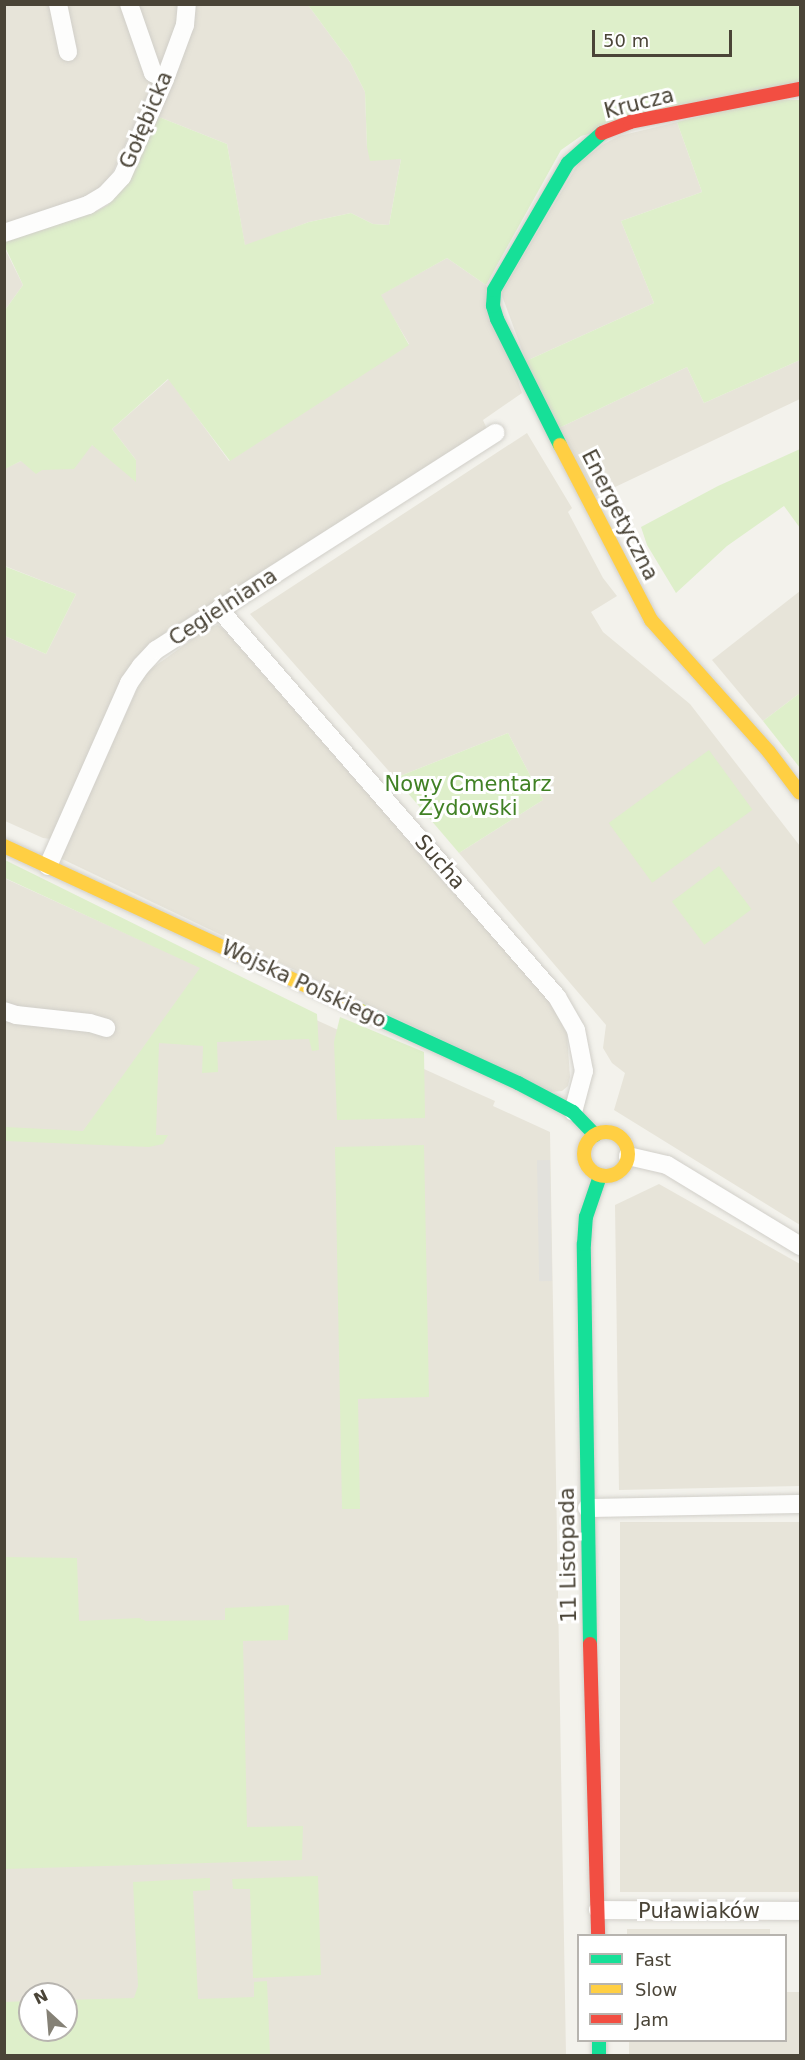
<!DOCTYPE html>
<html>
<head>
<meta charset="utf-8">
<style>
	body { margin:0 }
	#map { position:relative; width:805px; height:2060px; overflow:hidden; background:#f3f2ec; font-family:"DejaVu Sans",sans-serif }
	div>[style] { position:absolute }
	.residential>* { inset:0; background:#e7e4d9; transform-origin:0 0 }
	.green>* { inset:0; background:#deefca; transform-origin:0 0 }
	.parking>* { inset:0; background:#e2e1dc; transform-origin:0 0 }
	.roads { filter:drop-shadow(0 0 2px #d1cfc9) drop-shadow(0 0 2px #d1cfc9) }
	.street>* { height:18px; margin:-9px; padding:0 9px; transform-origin:9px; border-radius:9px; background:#fdfdfc }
	.fast>* { height:14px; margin:-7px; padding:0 7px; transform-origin:7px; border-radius:7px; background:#16e098 }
	.slow>* { height:14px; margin:-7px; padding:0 7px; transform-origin:7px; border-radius:7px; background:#ffcf43 }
	.slow>.ring { margin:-7px; padding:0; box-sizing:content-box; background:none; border:14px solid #ffcf43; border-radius:50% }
	.jam>* { height:14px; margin:-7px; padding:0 7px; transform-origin:7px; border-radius:7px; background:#f24e42 }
	span { translate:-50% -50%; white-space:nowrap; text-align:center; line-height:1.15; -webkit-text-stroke:6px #fff; paint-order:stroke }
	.street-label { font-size:21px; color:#4a4437 }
	.park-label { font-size:21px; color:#418125 }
	.frame { position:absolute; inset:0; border:6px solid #4a4437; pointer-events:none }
	.legend { position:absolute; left:577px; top:1934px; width:210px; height:108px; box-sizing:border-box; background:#fff; border:2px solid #b7b4af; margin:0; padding:8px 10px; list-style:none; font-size:18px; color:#4a4437 }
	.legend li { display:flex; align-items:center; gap:12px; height:30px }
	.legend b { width:30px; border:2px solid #b7b4af }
	.north { position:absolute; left:18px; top:1982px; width:60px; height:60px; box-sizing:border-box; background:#fff; border:2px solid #b7b4af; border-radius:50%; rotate:334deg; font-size:16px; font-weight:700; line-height:24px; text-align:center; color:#4a4437 }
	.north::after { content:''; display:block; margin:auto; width:21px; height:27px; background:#858176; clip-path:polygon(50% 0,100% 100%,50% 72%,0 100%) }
	.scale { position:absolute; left:592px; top:30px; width:140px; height:27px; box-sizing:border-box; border:3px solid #4a4437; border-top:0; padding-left:8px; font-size:18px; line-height:21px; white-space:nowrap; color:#4a4437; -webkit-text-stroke:4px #fff; paint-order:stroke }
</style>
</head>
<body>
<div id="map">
	<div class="residential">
		<i style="clip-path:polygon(4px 5px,180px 5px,180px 18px,169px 46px,108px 183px,82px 199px,4px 226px)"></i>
		<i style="clip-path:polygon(193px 5px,308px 5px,350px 62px,365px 92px,367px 147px,401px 159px,389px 225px,373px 224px,351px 213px,309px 222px,245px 246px,227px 144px,159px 117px,190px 24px)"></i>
		<i style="clip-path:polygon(677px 122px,702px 192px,621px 221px,654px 303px,526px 361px,501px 293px,578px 164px,602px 145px,619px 136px)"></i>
		<i style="clip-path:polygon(4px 247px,23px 285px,5px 310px,4px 310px)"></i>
		<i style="clip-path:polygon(447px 258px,486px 285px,522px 393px,483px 420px,487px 429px,166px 632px,148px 647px,51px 839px,43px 838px,5px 821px,5px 636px,46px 654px,76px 594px,5px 566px,4px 469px,21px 461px,92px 445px,136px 460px,112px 429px,169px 379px,229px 461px,409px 344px,380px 295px)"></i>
		<i style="clip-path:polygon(800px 360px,800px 399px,592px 498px,559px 428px,687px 367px,704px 403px)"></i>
		<i style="clip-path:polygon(527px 433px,572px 508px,568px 512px,603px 578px,617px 596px,591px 612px,603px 632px,690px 704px,800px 846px,800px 1225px,614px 1110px,625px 1073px,612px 1063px,603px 1048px,606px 1025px,459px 853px,543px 800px,508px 733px,395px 778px,250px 614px)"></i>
		<i style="clip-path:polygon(800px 591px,800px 693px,763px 721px,712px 660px)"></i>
		<i style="clip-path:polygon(218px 625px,225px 631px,551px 1003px,567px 1034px,570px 1077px,568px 1086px,562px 1091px,551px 1092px,60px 858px,144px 674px,208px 628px)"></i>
		<i style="clip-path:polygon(evenodd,4px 878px,468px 1089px,495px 1101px,493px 1106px,550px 1132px,566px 2055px,5px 2055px,4px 878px,30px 1994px,66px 1994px,66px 2030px,30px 2030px,30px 1994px)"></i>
		<i style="clip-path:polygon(659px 1184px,800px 1264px,800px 1486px,619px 1490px,615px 1205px)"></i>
		<i style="left:800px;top:1522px;width:370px;height:180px;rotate:90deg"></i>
		<i style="clip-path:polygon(627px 1929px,770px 1929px,770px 1935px,627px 1936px)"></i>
		<i style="clip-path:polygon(786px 1992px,800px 1992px,800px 2055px,629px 2055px,629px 2041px,786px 2040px)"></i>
	</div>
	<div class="green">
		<i style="clip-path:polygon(308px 5px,800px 5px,800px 82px,581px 136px,561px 150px,486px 285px,447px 258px,381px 295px,409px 345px,230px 461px,168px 379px,112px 429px,136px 460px,136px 482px,92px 445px,74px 469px,42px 470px,36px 474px,21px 461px,5px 469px,5px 310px,23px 285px,5px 247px,4px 240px,93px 213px,108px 205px,126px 184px,159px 117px,227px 144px,245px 245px,309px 222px,351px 213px,373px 224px,389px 225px,401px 159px,370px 161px,367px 147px,365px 92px,350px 62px)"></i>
		<i style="clip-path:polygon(767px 100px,800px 100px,800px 360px,704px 403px,687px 367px,559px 428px,526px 361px,654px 303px,621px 221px,702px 192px,677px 122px)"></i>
		<i style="clip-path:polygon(800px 449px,800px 528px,784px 506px,727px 546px,676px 593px,647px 545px,641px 527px,718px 486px)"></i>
		<i style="clip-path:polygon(4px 566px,76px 594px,46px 654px,5px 636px)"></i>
		<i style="clip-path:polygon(800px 693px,800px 768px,763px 721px)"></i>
		<i style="clip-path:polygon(508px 733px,543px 800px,459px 853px,395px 778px)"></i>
		<i style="left:709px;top:750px;width:74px;height:124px;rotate:54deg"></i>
		<i style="clip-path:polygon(5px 860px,317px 1014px,319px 1050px,312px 1051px,309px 1039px,217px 1042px,218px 1072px,202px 1073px,203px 1046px,159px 1043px,156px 1135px,168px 1135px,163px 1144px,149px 1147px,5px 1141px,5px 1127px,83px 1131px,200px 968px,5px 878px)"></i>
		<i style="left:719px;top:866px;width:54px;height:59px;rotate:53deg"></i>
		<i style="clip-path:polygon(340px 1017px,424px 1052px,425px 1118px,337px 1120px,334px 1042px)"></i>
		<i style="clip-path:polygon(424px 1145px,429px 1397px,358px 1399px,360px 1509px,342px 1509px,335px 1147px)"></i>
		<i style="clip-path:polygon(5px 1557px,77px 1558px,79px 1621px,139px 1618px,146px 1621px,225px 1620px,225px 1608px,289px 1605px,288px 1640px,243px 1641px,247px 1827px,303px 1826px,302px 1860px,5px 1869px)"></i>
		<i style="clip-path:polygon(318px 1876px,321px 1975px,253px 1978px,250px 1889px,233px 1889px,232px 1879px)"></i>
		<i style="clip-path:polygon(210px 1878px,210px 1890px,193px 1891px,198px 1999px,254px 1997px,254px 1982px,267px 1981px,270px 2055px,5px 2055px,5px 2002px,30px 2001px,30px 2030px,66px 2030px,66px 2000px,134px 1998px,138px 1986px,133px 1882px)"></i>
	</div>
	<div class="parking">
		<i style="left:550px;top:1160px;width:121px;height:13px;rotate:89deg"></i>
	</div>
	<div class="roads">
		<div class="street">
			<i style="left:58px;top:4px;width:49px;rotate:78.2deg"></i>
			<i style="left:129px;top:4px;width:73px;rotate:70.8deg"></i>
			<i style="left:153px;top:73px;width:13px;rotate:27deg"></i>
			<i style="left:4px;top:233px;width:89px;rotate:-18.4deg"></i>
			<i style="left:88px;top:205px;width:21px;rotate:-31deg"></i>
			<i style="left:106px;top:194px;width:23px;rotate:-47deg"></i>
			<i style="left:122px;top:177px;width:107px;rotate:-66.3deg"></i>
			<i style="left:165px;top:79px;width:58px;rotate:-69.7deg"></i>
			<i style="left:185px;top:25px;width:21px;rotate:-85deg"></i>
			<i style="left:219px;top:609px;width:515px;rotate:48.94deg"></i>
			<i style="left:557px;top:997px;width:38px;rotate:60deg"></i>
			<i style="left:576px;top:1030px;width:42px;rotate:79deg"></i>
			<i style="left:584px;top:1071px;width:42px;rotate:105deg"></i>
			<i style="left:48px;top:866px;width:200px;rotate:-66.1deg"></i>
			<i style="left:129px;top:683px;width:21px;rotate:-55deg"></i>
			<i style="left:141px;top:666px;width:22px;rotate:-47deg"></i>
			<i style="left:156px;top:650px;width:403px;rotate:-32.6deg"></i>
			<i style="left:4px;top:1011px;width:13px;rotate:18deg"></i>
			<i style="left:16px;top:1015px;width:74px;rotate:6.2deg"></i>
			<i style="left:90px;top:1023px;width:17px;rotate:17deg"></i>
			<i style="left:628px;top:1156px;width:40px;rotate:13deg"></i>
			<i style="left:667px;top:1165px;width:156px;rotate:31.3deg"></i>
			<i style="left:587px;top:1508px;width:213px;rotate:-1.1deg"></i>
			<i style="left:598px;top:1910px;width:202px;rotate:0.3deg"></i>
		</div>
		<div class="fast">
			<i style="left:560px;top:445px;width:141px;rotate:-116.6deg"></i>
			<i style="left:497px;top:319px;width:14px;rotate:-107deg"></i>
			<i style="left:493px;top:306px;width:16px;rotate:-86deg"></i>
			<i style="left:494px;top:290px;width:147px;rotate:-59.8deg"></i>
			<i style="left:568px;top:163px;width:45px;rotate:-41.4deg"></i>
			<i style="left:361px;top:1011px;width:173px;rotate:24.6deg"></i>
			<i style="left:518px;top:1083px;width:62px;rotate:27.8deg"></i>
			<i style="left:573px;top:1112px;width:32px;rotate:46deg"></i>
			<i style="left:590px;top:1644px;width:400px;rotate:-90.9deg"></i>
			<i style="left:584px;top:1244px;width:27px;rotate:-86deg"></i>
			<i style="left:586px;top:1217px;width:43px;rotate:-71.1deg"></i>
			<i style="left:599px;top:2040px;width:16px;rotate:90deg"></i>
		</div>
		<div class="slow">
			<i style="left:560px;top:445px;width:197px;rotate:62.5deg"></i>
			<i style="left:651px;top:620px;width:177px;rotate:48.2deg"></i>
			<i style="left:769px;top:752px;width:51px;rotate:52.9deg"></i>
			<i style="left:4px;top:846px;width:393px;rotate:24.8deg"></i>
			<i class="ring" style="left:584px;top:1132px;width:30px;height:30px"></i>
		</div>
		<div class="jam">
			<i style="left:602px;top:133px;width:30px;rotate:-21deg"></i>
			<i style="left:630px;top:122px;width:173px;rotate:-11deg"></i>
			<i style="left:590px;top:1644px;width:292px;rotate:88.4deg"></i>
		</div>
	</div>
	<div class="street-label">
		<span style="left:639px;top:103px;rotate:-14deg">Krucza</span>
		<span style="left:146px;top:120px;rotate:-67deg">Gołębicka</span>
		<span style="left:620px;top:515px;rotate:63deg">Energetyczna</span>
		<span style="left:223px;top:607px;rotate:-33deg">Cegielniana</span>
		<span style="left:440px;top:862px;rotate:49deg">Sucha</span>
		<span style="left:304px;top:984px;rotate:25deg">Wojska Polskiego</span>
		<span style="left:568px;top:1555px;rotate:-91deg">11 Listopada</span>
		<span style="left:699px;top:1911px">Puławiaków</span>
	</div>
	<div class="park-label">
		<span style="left:468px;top:796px">Nowy Cmentarz<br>Żydowski</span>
	</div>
	<div class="frame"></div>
	<ul class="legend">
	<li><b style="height:8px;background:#16e098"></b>Fast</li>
	<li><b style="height:8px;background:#ffcf43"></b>Slow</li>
	<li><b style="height:8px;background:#f24e42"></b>Jam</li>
	</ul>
	<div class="north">N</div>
	<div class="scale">50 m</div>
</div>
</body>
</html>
